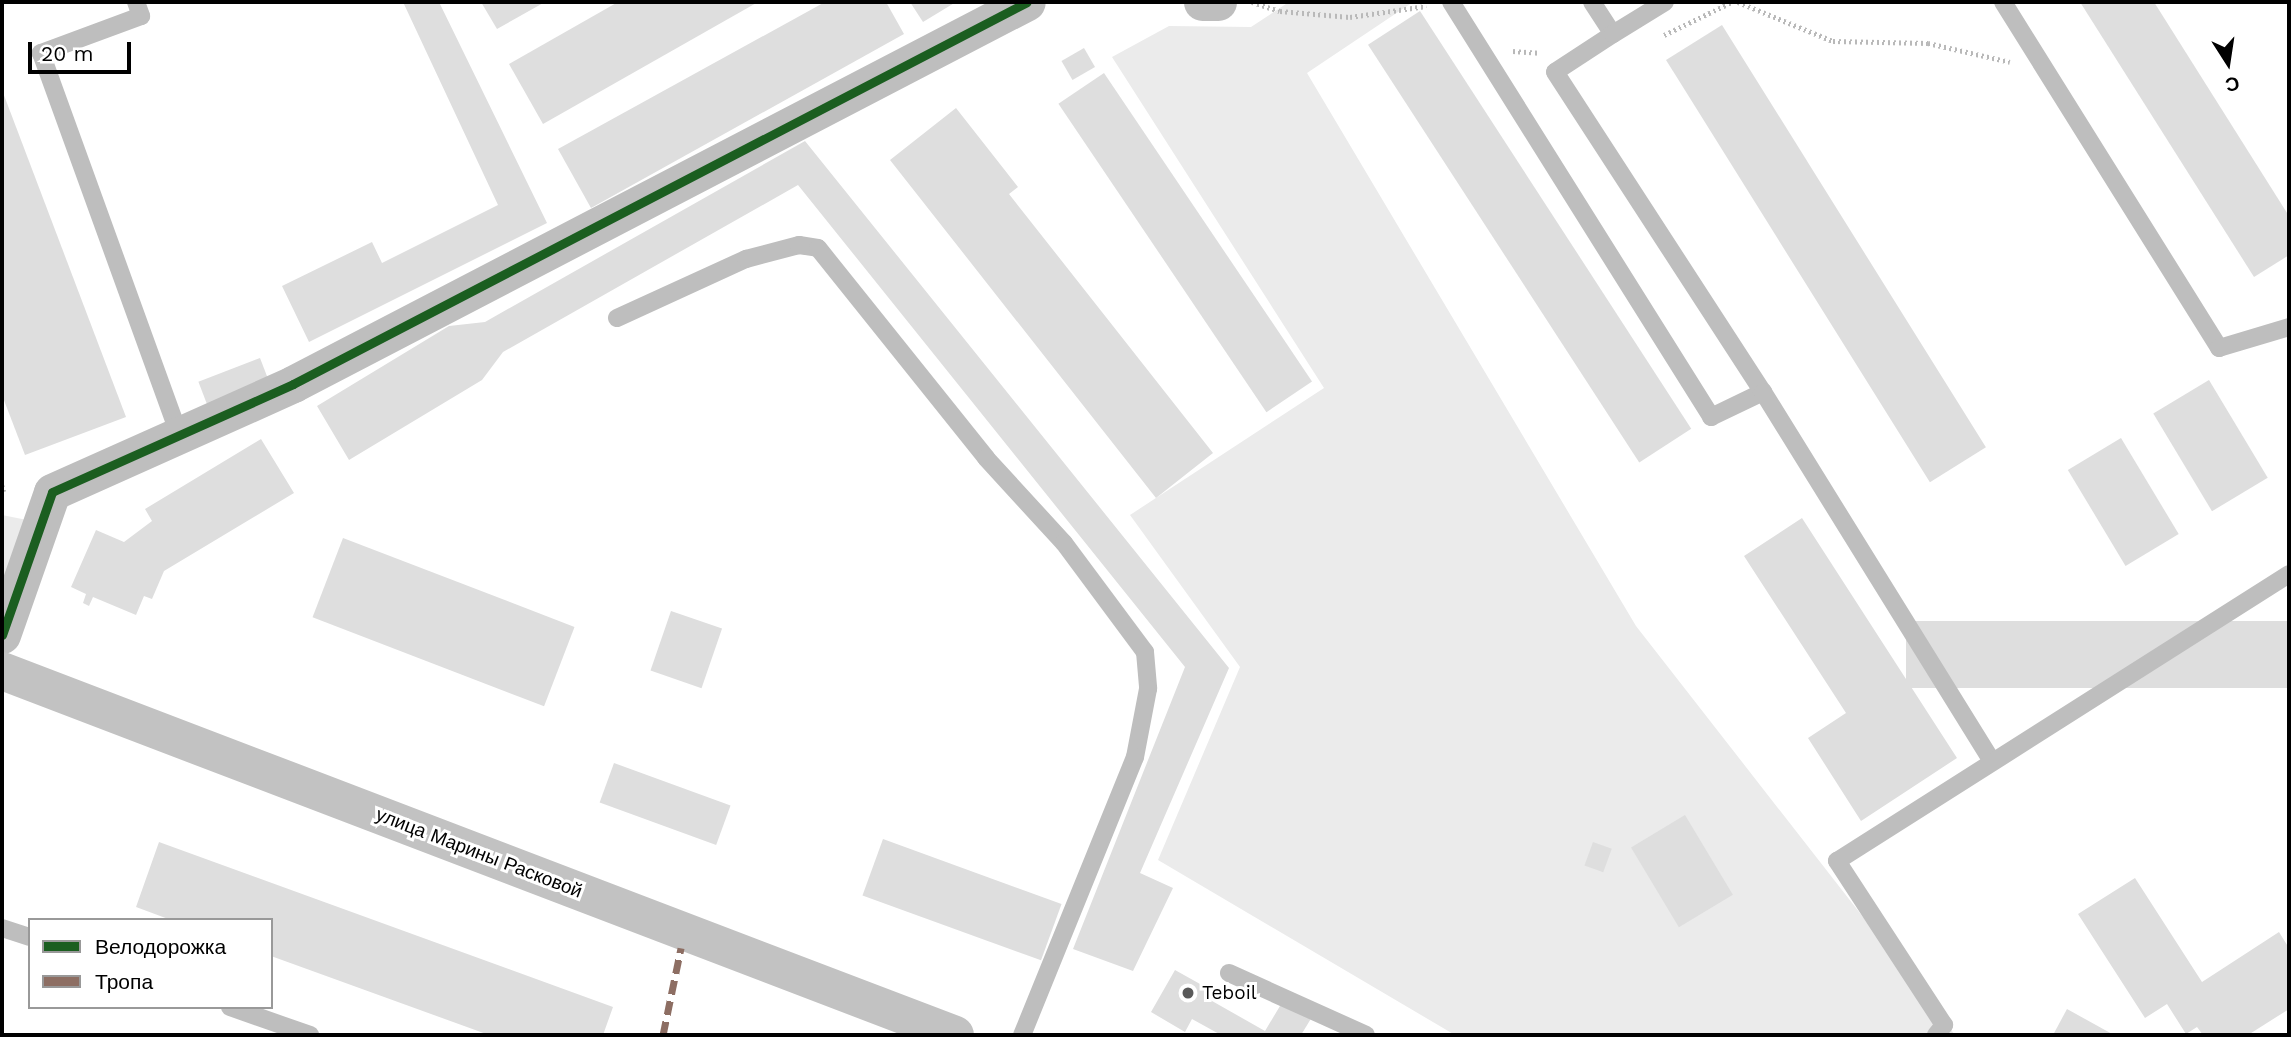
<!DOCTYPE html>
<html>
<head>
<meta charset="utf-8">
<style>
	body { margin:0 }
	#map { position:relative; width:2291px; height:1037px; overflow:hidden; background:#fff; font-family:"Work Sans",sans-serif }
	div>[style] { position:absolute }
	.green>* { inset:0; background:#ebebeb }
	.building>* { inset:0; background:#dedede; transform-origin:0 0 }
	.path>* { height:4.5px; margin-top:-2.25px; transform-origin:0; background:repeating-linear-gradient(90deg,#b9b9b9 0 2px,transparent 0 5.5px) }
	.service>* { height:18px; margin:-9px; padding:0 9px; transform-origin:9px; border-radius:9px; background:#bebebe }
	.minor>* { height:37px; margin:-18.5px; padding:0 18.5px; transform-origin:18.5px; border-radius:18.5px; background:#bebebe }
	.secondary>* { height:38px; margin:-19px; padding:0 19px; transform-origin:19px; border-radius:19px; background:#c2c2c2 }
	.quiet>* { height:7px; margin-top:-3.5px; transform-origin:0; background:repeating-linear-gradient(90deg,#8d6e63 0 14px,transparent 0 21px) }
	.cycleway>* { height:9px; margin:-4.5px; padding:0 4.5px; transform-origin:4.5px; border-radius:4.5px; background:#1b5e20 }
	.dots>* { width:19px; height:19px; translate:-50% -50%; box-sizing:border-box; border:4px solid #fff; border-radius:50% }
	span { translate:-50% -50%; white-space:nowrap; text-align:center; line-height:1.15; -webkit-text-stroke:6px #fff; paint-order:stroke }
	.street-label { font-size:19px; color:#000 }
	.poi-label { font-size:19px; color:#000 }
	.left { translate:0 -50%; text-align:left }
	.frame { position:absolute; inset:0; border:4px solid #000; pointer-events:none }
	.legend { position:absolute; left:28px; top:918px; width:245px; height:91px; box-sizing:border-box; background:#fff; border:2px solid #999; margin:0; padding:9px 12px; list-style:none; font-size:21px; color:#000 }
	.legend li { display:flex; align-items:center; gap:14px; height:35px }
	.legend b { width:35px; border:2px solid #999 }
	.north { position:absolute; left:2193px; top:28px; width:70px; height:70px; -webkit-text-stroke:5px #fff; paint-order:stroke; rotate:168deg; font-size:19px; font-weight:700; line-height:28px; text-align:center; color:#000 }
	.north::after { content:''; display:block; margin:auto; width:24px; height:32px; background:#000; clip-path:polygon(50% 0,100% 100%,50% 72%,0 100%) }
	.scale { position:absolute; left:28px; top:42px; width:103px; height:32px; box-sizing:border-box; border:4px solid #000; border-top:0; padding-left:9px; font-size:21px; line-height:24px; white-space:nowrap; color:#000; -webkit-text-stroke:5px #fff; paint-order:stroke }
</style>
</head>
<body>
<div id="map">
	<div class="green">
		<i style="clip-path:polygon(1289px 2px,1413px 2px,1307px 73px,1636px 626px,1955px 1035px,1455px 1035px,1158px 860px,1240px 667px,1130px 515px,1324px 388px,1112px 57px,1169px 26px,1251px 27px)"></i>
		<i style="clip-path:polygon(2px 515px,27px 520px,2px 601px)"></i>
	</div>
	<div class="building">
		<i style="clip-path:polygon(403px 2px,439px 2px,547px 223px,309px 342px,282px 286px,372px 242px,382px 263px,498px 205px)"></i>
		<i style="clip-path:polygon(481px 2px,545px 2px,497px 29px)"></i>
		<i style="clip-path:polygon(618px 2px,758px 2px,543px 124px,509px 64px)"></i>
		<i style="clip-path:polygon(825px 2px,886px 2px,904px 34px,591px 208px,558px 149px)"></i>
		<i style="clip-path:polygon(910px 2px,956px 2px,923px 22px)"></i>
		<i style="clip-path:polygon(2080px 2px,2154px 2px,2289px 216px,2289px 255px,2254px 277px)"></i>
		<i style="left:1420px;top:11px;width:498px;height:62px;rotate:57deg"></i>
		<i style="left:1722px;top:25px;width:498px;height:66px;rotate:58deg"></i>
		<i style="left:1084px;top:48px;width:22px;height:26px;rotate:60deg"></i>
		<i style="left:1104px;top:73px;width:372px;height:55px;rotate:56deg"></i>
		<i style="clip-path:polygon(2px 90px,126px 417px,25px 455px,2px 395px)"></i>
		<i style="clip-path:polygon(956px 108px,1018px 187px,1009px 194px,1213px 453px,1156px 498px,890px 160px)"></i>
		<i style="clip-path:polygon(805px 141px,1229px 668px,1140px 873px,1173px 888px,1133px 971px,1073px 949px,1185px 667px,798px 185px,503px 352px,482px 380px,349px 460px,317px 406px,449px 326px,485px 322px)"></i>
		<i style="left:260px;top:358px;width:30px;height:66px;rotate:69deg"></i>
		<i style="left:2209px;top:380px;width:114px;height:65px;rotate:59deg"></i>
		<i style="left:2121px;top:438px;width:112px;height:62px;rotate:59deg"></i>
		<i style="clip-path:polygon(261px 439px,294px 493px,164px 571px,152px 599px,144px 596px,136px 615px,93px 597px,89px 606px,83px 603px,86px 594px,71px 587px,96px 530px,124px 542px,152px 521px,145px 509px)"></i>
		<i style="clip-path:polygon(1802px 518px,1957px 758px,1861px 821px,1808px 738px,1846px 713px,1744px 556px)"></i>
		<i style="left:343px;top:538px;width:248px;height:85px;rotate:21deg"></i>
		<i style="left:671px;top:611px;width:54px;height:63px;rotate:19deg"></i>
		<i style="left:2289px;top:621px;width:67px;height:383px;rotate:90deg"></i>
		<i style="left:614px;top:763px;width:124px;height:42px;rotate:20deg"></i>
		<i style="left:1685px;top:815px;width:93px;height:63px;rotate:59deg"></i>
		<i style="left:883px;top:839px;width:190px;height:60px;rotate:20deg"></i>
		<i style="clip-path:polygon(159px 842px,613px 1007px,603px 1035px,489px 1035px,271px 956px,271px 920px,171px 920px,136px 907px)"></i>
		<i style="left:1593px;top:842px;width:20px;height:25px;rotate:20deg"></i>
		<i style="clip-path:polygon(2135px 878px,2202px 982px,2279px 932px,2289px 948px,2289px 1009px,2248px 1035px,2203px 1035px,2197px 1027px,2186px 1034px,2167px 1004px,2145px 1018px,2078px 914px)"></i>
		<i style="clip-path:polygon(1175px 970px,1209px 989px,1205px 997px,1265px 1031px,1283px 1001px,1312px 1017px,1301px 1035px,1221px 1035px,1192px 1019px,1185px 1032px,1151px 1012px)"></i>
		<i style="clip-path:polygon(2067px 1009px,2114px 1035px,2053px 1035px)"></i>
	</div>
	<div class="path">
		<i style="left:1252px;top:2px;width:29px;rotate:18deg"></i>
		<i style="left:1280px;top:11px;width:70px;rotate:4.9deg"></i>
		<i style="left:1350px;top:17px;width:77px;rotate:-8.2deg"></i>
		<i style="left:1738px;top:2px;width:103px;rotate:22.3deg"></i>
		<i style="left:1833px;top:41px;width:95px;rotate:1.2deg"></i>
		<i style="left:1928px;top:43px;width:84px;rotate:13deg"></i>
		<i style="left:1664px;top:35px;width:76px;rotate:-25.9deg"></i>
		<i style="left:1513px;top:51px;width:26px;rotate:4deg"></i>
		<i style="left:2px;top:485px;width:7px;rotate:74deg"></i>
	</div>
	<div class="service">
		<i style="left:136px;top:2px;width:15px;rotate:70deg"></i>
		<i style="left:141px;top:16px;width:107px;rotate:159.7deg"></i>
		<i style="left:41px;top:53px;width:409px;rotate:70.1deg"></i>
		<i style="left:1451px;top:2px;width:490px;rotate:57.9deg"></i>
		<i style="left:1711px;top:417px;width:58px;rotate:-25.7deg"></i>
		<i style="left:1592px;top:2px;width:38px;rotate:57deg"></i>
		<i style="left:1613px;top:34px;width:69px;rotate:146.8deg"></i>
		<i style="left:1555px;top:72px;width:382px;rotate:57deg"></i>
		<i style="left:1763px;top:392px;width:434px;rotate:58.2deg"></i>
		<i style="left:2003px;top:2px;width:408px;rotate:58deg"></i>
		<i style="left:2219px;top:348px;width:73px;rotate:-16.7deg"></i>
		<i style="left:1613px;top:34px;width:61px;rotate:-31.6deg"></i>
		<i style="left:617px;top:318px;width:142px;rotate:-24.6deg"></i>
		<i style="left:746px;top:259px;width:55px;rotate:-14.8deg"></i>
		<i style="left:799px;top:245px;width:19px;rotate:9deg"></i>
		<i style="left:818px;top:248px;width:269px;rotate:51.3deg"></i>
		<i style="left:986px;top:458px;width:115px;rotate:47.5deg"></i>
		<i style="left:1064px;top:543px;width:136px;rotate:53.4deg"></i>
		<i style="left:1145px;top:652px;width:37px;rotate:85deg"></i>
		<i style="left:1148px;top:689px;width:69px;rotate:100.8deg"></i>
		<i style="left:1135px;top:757px;width:300px;rotate:112.1deg"></i>
		<i style="left:2px;top:928px;width:29px;rotate:18deg"></i>
		<i style="left:1229px;top:973px;width:150px;rotate:24.3deg"></i>
		<i style="left:230px;top:1007px;width:85px;rotate:19.3deg"></i>
		<i style="left:1936px;top:1035px;width:13px;rotate:-51deg"></i>
		<i style="left:1944px;top:1025px;width:196px;rotate:-123.1deg"></i>
		<i style="left:1837px;top:861px;width:535px;rotate:-32.41deg"></i>
	</div>
	<div class="minor">
		<i style="left:1202px;top:2px;width:16px"></i>
		<i style="left:2px;top:635px;width:151px;rotate:-70.7deg"></i>
		<i style="left:52px;top:492px;width:264px;rotate:-24.1deg"></i>
		<i style="left:293px;top:384px;width:827px;rotate:-27.49deg"></i>
	</div>
	<div class="secondary">
		<i style="left:2px;top:671px;width:1020px;rotate:20.9deg"></i>
	</div>
	<div class="quiet">
		<i style="left:663px;top:1035px;width:89px;rotate:-78.3deg"></i>
	</div>
	<div class="cycleway">
		<i style="left:2px;top:635px;width:151px;rotate:-70.7deg"></i>
		<i style="left:52px;top:492px;width:264px;rotate:-24.1deg"></i>
		<i style="left:293px;top:384px;width:827px;rotate:-27.49deg"></i>
	</div>
	<div class="dots">
		<i style="left:1188px;top:993px;background:#595959"></i>
	</div>
	<div class="street-label">
		<span style="left:479px;top:853px;rotate:21deg">улица Марины Расковой</span>
	</div>
	<div class="poi-label">
		<span class="left" style="left:1202px;top:993px">Teboil</span>
	</div>
	<div class="frame"></div>
	<ul class="legend">
	<li><b style="height:9px;background:#1b5e20"></b>Велодорожка</li>
	<li><b style="height:9px;background:#8d6e63"></b>Тропа</li>
	</ul>
	<div class="north">С</div>
	<div class="scale">20 m</div>
</div>
</body>
</html>
